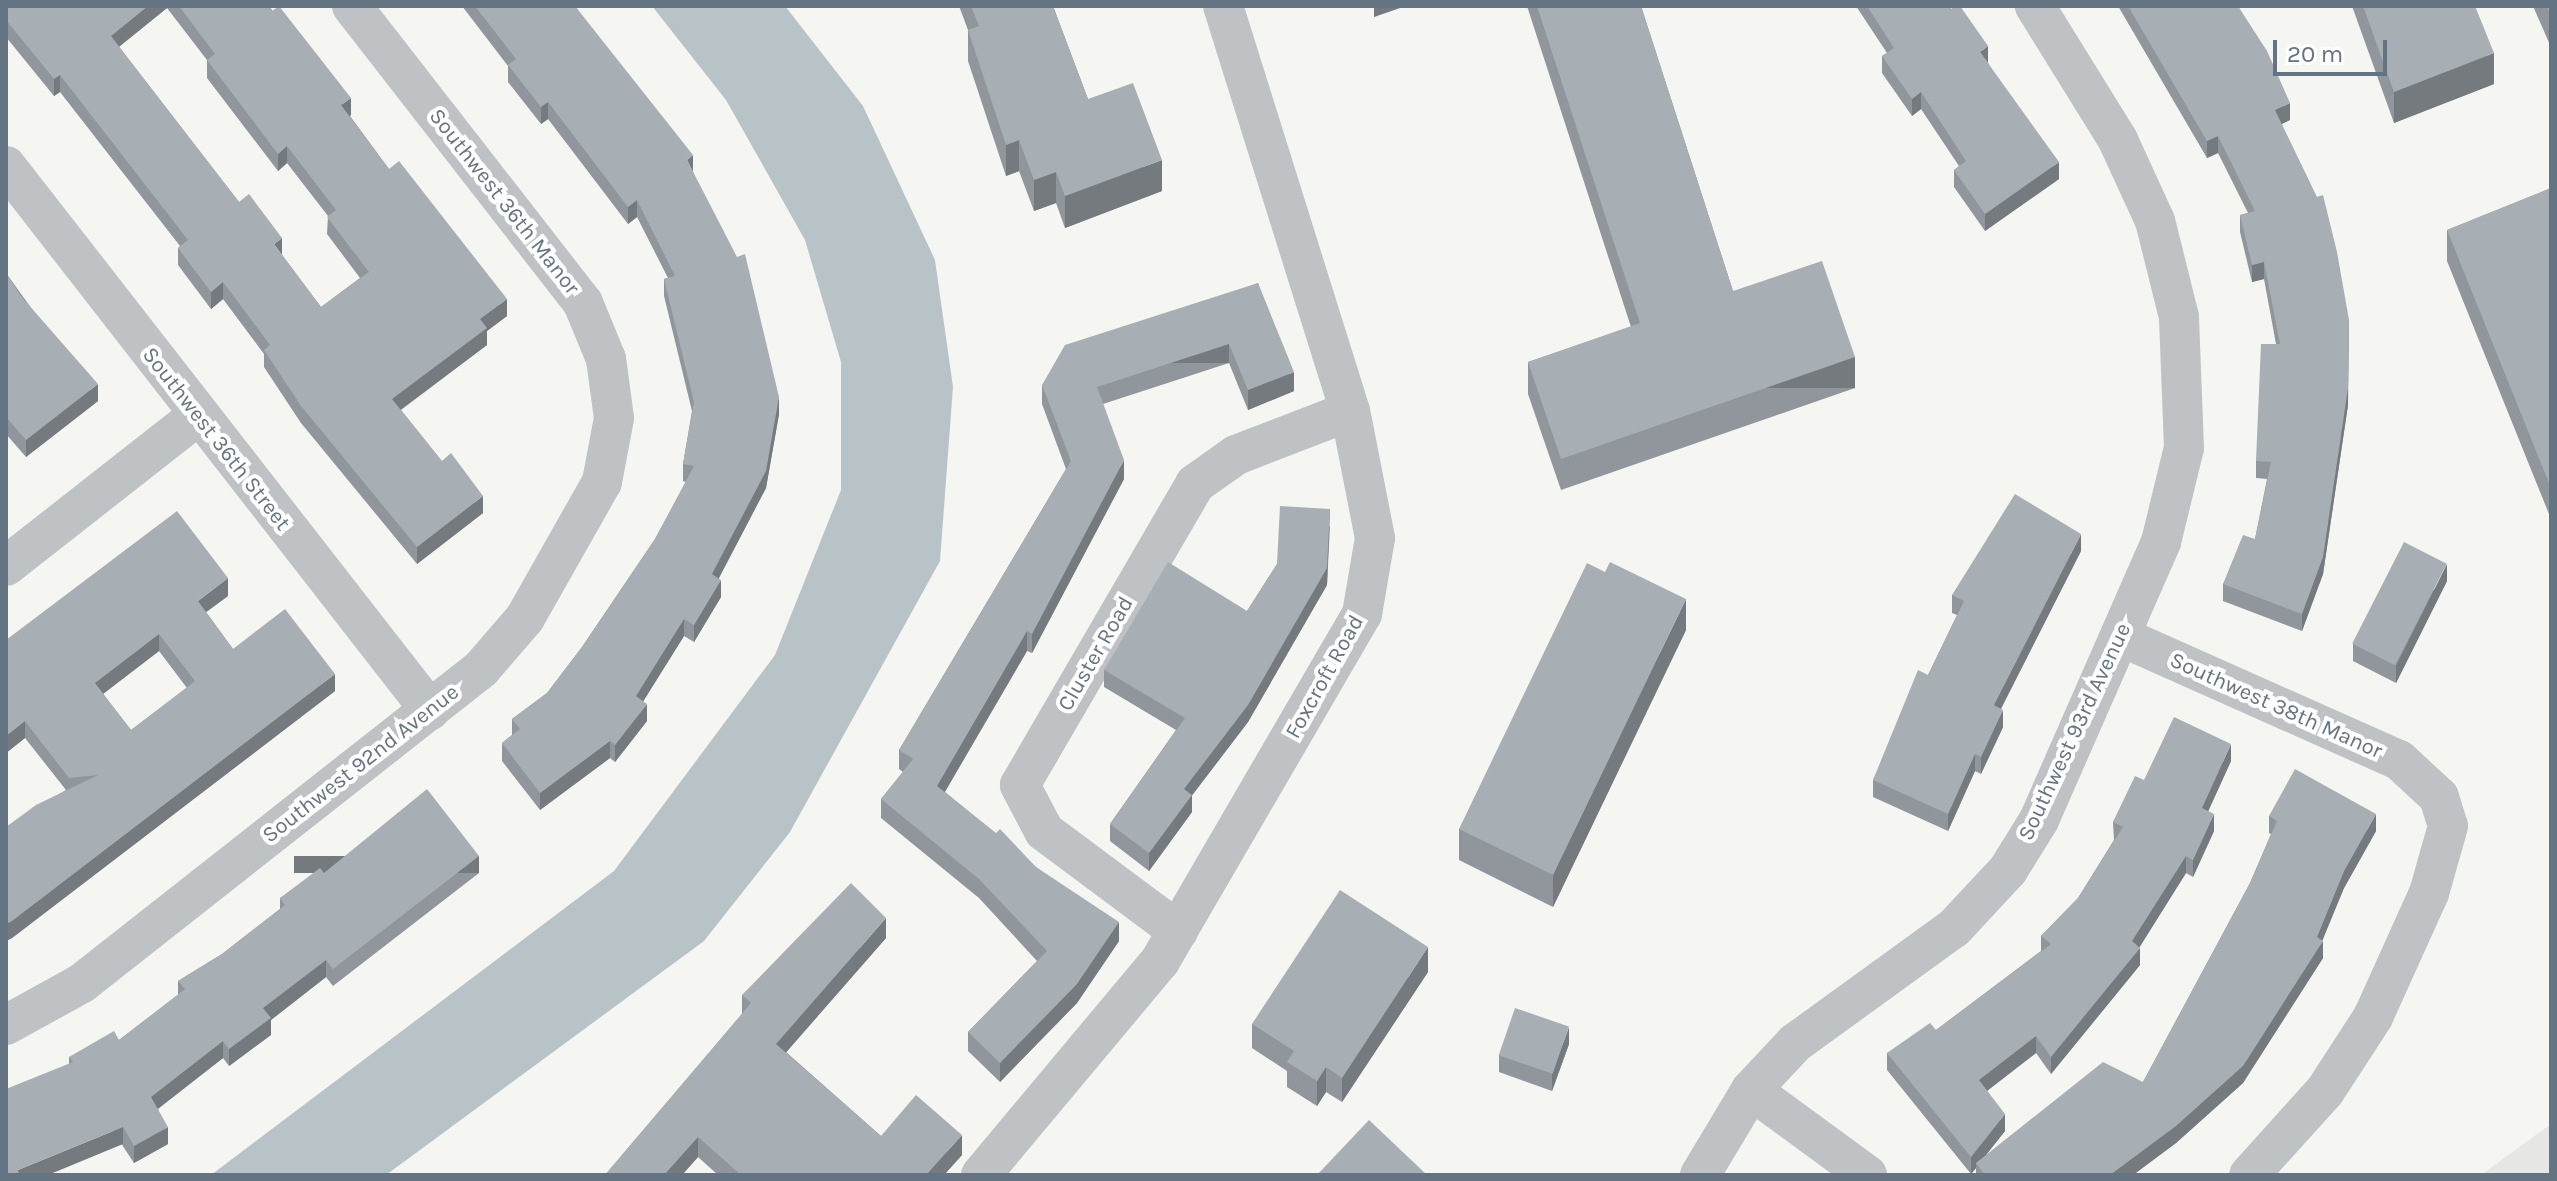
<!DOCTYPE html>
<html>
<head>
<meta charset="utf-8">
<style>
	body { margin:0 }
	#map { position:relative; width:2557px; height:1181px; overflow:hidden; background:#f5f5f1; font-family:Karla,sans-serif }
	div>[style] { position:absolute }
	.built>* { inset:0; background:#e6e7e5 }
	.water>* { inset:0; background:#b8c3c8 }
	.minor>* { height:40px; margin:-20px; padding:0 20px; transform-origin:20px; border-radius:20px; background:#bec2c5 }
	.wall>* { inset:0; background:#90969b }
	.shaded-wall>* { inset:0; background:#757a7e; transform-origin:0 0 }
	.building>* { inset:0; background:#a7afb4; transform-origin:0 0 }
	span { translate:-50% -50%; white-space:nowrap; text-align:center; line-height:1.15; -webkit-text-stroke:8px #fff; paint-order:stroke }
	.street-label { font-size:22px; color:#647482 }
	.frame { position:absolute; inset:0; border:8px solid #647482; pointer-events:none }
	.scale { position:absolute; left:2273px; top:40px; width:114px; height:36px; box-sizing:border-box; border:4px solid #647482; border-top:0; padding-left:10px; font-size:24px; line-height:28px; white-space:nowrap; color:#647482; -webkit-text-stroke:6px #fff; paint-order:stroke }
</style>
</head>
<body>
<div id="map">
	<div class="built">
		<i style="clip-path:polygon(2551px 1124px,2551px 1175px,2481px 1175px)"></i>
	</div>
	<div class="water">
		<i style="clip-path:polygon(652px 6px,785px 6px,863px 106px,935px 260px,953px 387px,940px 561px,790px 832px,704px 941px,386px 1175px,211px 1175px,614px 871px,775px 655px,841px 490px,841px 362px,805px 240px,726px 100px)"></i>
	</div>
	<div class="minor">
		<i style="left:6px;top:166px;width:690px;rotate:52.07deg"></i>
		<i style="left:6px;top:566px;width:243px;rotate:-38.1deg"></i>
		<i style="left:2120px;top:636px;width:305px;rotate:24deg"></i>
		<i style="left:2399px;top:760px;width:54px;rotate:42.8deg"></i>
		<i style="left:2439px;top:797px;width:30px;rotate:73deg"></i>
		<i style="left:2448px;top:826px;width:70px;rotate:105.8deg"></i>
		<i style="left:2429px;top:893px;width:136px;rotate:114.3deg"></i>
		<i style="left:2373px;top:1017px;width:88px;rotate:123deg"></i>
		<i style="left:2325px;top:1091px;width:113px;rotate:132.1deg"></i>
		<i style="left:1178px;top:931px;width:167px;rotate:-143.3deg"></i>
		<i style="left:1044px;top:831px;width:52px;rotate:-117.6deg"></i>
		<i style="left:1020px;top:785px;width:348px;rotate:-59.8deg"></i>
		<i style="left:1195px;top:484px;width:50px;rotate:-35.3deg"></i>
		<i style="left:1236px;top:455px;width:122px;rotate:-21.1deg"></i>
		<i style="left:6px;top:1025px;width:87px;rotate:-28.9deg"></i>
		<i style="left:82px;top:983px;width:508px;rotate:-38.2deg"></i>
		<i style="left:481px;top:669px;width:67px;rotate:-49.2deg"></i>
		<i style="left:525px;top:618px;width:156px;rotate:-60.5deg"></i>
		<i style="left:602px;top:482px;width:65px;rotate:-79.4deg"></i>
		<i style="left:614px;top:418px;width:60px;rotate:-97.7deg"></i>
		<i style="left:606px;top:359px;width:61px;rotate:-112.3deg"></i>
		<i style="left:583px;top:303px;width:376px;rotate:-127.9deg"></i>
		<i style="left:1751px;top:1090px;width:144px;rotate:36.2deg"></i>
		<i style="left:981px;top:1175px;width:279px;rotate:-50.1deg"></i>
		<i style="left:1160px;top:961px;width:402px;rotate:-59.8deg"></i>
		<i style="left:1362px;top:614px;width:77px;rotate:-80.3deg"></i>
		<i style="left:1375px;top:538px;width:129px;rotate:-101.1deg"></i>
		<i style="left:1350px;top:411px;width:424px;rotate:-107.4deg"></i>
		<i style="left:1700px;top:1175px;width:99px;rotate:-59deg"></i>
		<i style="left:1751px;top:1090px;width:64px;rotate:-46.9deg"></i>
		<i style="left:1795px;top:1043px;width:196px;rotate:-35.9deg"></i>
		<i style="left:1954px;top:928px;width:79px;rotate:-47deg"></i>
		<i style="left:2008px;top:870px;width:59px;rotate:-58.2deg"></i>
		<i style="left:2039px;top:820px;width:304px;rotate:-66.3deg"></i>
		<i style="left:2161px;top:542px;width:97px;rotate:-76.3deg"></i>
		<i style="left:2184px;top:448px;width:131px;rotate:-92.2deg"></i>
		<i style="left:2179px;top:317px;width:99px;rotate:-104deg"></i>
		<i style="left:2155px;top:221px;width:89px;rotate:-114.6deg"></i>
		<i style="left:2118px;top:140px;width:158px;rotate:-121.8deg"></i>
	</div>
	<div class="wall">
		<i style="clip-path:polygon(evenodd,6px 6px,269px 6px,351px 115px,350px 116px,389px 169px,507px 316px,487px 331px,487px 345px,401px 410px,483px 513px,417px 564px,301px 423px,264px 367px,264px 354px,223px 299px,211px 309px,178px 265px,178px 248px,180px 246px,60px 92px,54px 96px,6px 37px,6px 6px,167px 8px,207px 60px,207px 78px,278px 171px,287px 163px,328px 216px,327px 234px,360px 278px,321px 307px,282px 255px,239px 202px,119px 47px,167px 8px)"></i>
		<i style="clip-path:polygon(462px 6px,575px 6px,693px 172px,779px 414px,766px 488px,719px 578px,721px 597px,694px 642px,684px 636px,643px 701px,647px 721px,615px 762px,610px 758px,540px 810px,502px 761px,502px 743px,512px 735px,512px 719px,547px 693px,582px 647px,655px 539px,686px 482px,683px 481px,683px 464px,692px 411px,664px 296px,664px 279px,668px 278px,637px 217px,628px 224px,548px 119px,541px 124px,508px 82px,508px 66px)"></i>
		<i style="clip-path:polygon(959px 6px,1053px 6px,1088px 99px,1162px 191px,1065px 228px,1056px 203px,1034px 211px,1019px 171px,1006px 176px,968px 61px,968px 30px)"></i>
		<i style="clip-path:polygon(1527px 6px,1641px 6px,1733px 291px,1855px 388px,1561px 490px,1528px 394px,1528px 362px,1631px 327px)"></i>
		<i style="clip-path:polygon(1856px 6px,1949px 6px,1988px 63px,2059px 179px,1985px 231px,1954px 187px,1954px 170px,1959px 166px,1921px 109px,1912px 116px,1882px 73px,1882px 56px,1887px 53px)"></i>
		<i style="clip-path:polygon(2118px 6px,2238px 6px,2290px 120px,2282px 124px,2348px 405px,2323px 574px,2302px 631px,2223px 601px,2223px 584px,2255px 539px,2267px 479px,2256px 478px,2256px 461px,2276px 344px,2264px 279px,2252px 282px,2240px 232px,2240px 215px,2248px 213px,2218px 153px,2207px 158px)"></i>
		<i style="clip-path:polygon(2352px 6px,2475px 6px,2494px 84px,2394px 123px)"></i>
		<i style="clip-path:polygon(2533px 6px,2551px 6px,2550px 45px)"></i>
		<i style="clip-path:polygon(2551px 188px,2551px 519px,2447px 261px,2447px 230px)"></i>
		<i style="clip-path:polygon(6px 273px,98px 401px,26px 457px,6px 434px)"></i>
		<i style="clip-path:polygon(1258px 283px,1294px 391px,1248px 410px,1229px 363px,1103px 404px,1124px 479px,1032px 653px,1027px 651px,945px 792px,1036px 867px,1119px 941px,1077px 1003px,1000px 1082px,968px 1051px,968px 1032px,1037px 961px,979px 898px,881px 818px,881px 799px,903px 772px,899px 769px,899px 750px,1066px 469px,1042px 404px,1042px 385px)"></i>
		<i style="clip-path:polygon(1330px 526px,1327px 585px,1248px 722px,1192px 795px,1192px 812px,1149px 871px,1110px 841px,1110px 824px,1176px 730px,1104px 687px,1104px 670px,1247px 611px,1277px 564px)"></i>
		<i style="clip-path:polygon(2081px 551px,2001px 709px,2003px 727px,1981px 774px,1975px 771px,1948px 831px,1873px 797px,1873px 780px,1928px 675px,1957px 615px,1952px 613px,1952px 595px)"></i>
		<i style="clip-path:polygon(2447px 581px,2396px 683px,2353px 661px,2353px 644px)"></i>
		<i style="clip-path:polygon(evenodd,228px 596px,206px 612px,233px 649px,335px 691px,12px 938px,6px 941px,6px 827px,66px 790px,25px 738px,6px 753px,6px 640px,228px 596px,159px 651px,187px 688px,131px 730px,103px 694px,159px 651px)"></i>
		<i style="clip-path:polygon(1686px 630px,1553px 907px,1459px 860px,1459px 829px)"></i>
		<i style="clip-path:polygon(2231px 761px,2208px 811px,2214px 831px,2193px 877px,2186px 873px,2139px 947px,2140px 965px,2051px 1074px,2036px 1053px,1987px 1091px,2005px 1131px,1986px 1155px,2143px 1082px,2250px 883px,2271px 834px,2269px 833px,2269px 816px,2376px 831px,2344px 888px,2322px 940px,2323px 958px,2243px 1083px,2176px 1143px,2133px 1175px,1976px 1175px,1976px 1168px,1971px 1174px,1887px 1070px,1887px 1053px,1936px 1030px,2041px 951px,2041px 936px,2078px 898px,2114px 840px,2113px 822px,2144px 780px)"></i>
		<i style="clip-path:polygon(324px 873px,479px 873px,333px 986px,326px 977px,271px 1020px,271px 1035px,229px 1066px,223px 1058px,158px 1109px,168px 1144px,134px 1163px,69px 1064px,69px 1057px,119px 1040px,178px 995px,178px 981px,222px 954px,280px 909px,280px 898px)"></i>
		<i style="clip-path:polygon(886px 938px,786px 1052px,881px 1136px,962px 1155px,944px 1175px,718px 1175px,698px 1157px,682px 1175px,605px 1175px,742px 1014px,742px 995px)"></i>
		<i style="clip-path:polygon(1428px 972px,1342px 1102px,1326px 1092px,1317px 1106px,1287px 1087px,1287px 1071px,1252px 1048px,1252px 1024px)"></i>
		<i style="clip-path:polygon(1569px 1044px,1552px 1091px,1499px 1072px,1499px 1055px)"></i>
	</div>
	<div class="shaded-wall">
		<i style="clip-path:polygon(148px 6px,167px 6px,167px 8px,111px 53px,111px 36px)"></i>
		<i style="clip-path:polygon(1374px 6px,1406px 6px,1374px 17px)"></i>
		<i style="left:2551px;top:13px;width:32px;height:1px;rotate:90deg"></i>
		<i style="clip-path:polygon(1988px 46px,1988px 63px,1980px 52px)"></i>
		<i style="clip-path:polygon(2494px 53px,2494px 84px,2394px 123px,2394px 92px)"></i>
		<i style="clip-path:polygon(60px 75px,60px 92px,54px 96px,54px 79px)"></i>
		<i style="clip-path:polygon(1921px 92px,1921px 109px,1912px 116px,1912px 99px)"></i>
		<i style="clip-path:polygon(351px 98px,351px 115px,341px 122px,341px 105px)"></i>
		<i style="clip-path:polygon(548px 102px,548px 119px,541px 124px,541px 107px)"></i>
		<i style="clip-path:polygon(2290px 103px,2290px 120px,2275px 127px,2275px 110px)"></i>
		<i style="clip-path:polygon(2218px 136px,2218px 153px,2207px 158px,2207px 141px)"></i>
		<i style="clip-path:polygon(1019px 140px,1019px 171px,1006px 176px,1006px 145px)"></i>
		<i style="clip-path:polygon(287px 146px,287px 163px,278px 171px,278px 154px)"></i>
		<i style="clip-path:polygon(693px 155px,693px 172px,687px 160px)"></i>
		<i style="clip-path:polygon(1162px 160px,1162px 191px,1065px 228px,1065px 196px)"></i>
		<i style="clip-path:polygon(2059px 162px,2059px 179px,1985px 231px,1985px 214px)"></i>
		<i style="clip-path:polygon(1056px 172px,1056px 203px,1034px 211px,1034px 180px)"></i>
		<i style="clip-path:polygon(637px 200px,637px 217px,628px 224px,628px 207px)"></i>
		<i style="clip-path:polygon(282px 238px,282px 255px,274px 244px)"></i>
		<i style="clip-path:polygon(2264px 262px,2264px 279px,2252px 282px,2252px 265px)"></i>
		<i style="clip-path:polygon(223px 282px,223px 299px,211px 309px,211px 292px)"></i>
		<i style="clip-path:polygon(507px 299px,507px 316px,487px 331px,487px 345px,392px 416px,392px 399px,480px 319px)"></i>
		<i style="clip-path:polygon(2349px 320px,2348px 405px,2323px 574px,2302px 631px,2302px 614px)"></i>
		<i style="left:1229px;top:344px;width:19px;height:139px;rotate:90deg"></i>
		<i style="left:1855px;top:357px;width:31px;height:311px;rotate:90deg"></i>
		<i style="clip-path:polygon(1294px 372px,1294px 391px,1248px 410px,1248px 390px)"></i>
		<i style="clip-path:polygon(98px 384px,98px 401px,26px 457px,26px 440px)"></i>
		<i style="clip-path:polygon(779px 397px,779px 414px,766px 488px,712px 591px,712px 574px)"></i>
		<i style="clip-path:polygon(1124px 460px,1124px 479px,1032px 653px,1032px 634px)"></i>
		<i style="clip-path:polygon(483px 496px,483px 513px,417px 564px,417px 547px)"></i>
		<i style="clip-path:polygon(1330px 509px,1327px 585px,1248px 722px,1184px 806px,1184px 789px)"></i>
		<i style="clip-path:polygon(2081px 534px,2081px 551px,1994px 722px,1994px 705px)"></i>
		<i style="clip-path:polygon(2447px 564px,2447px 581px,2396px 683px,2396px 666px)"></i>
		<i style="clip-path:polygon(228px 578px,228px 596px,198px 618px,198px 601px)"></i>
		<i style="clip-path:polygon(721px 580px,721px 597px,694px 642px,694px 625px)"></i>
		<i style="clip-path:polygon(1686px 599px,1686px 630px,1553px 907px,1553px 875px)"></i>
		<i style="clip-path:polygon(684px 619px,684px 636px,636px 713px,636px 696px)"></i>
		<i style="clip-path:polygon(1027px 631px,1027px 651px,937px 805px,937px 786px)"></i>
		<i style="clip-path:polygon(159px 634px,159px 651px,95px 700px,95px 683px)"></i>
		<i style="clip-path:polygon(335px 674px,335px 691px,12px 938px,6px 941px,6px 924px)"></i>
		<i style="clip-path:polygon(647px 704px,647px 721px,615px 762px,615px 745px)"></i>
		<i style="clip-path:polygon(2003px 710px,2003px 727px,1981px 774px,1981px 757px)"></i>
		<i style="clip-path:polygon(25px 721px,25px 738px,6px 753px,6px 736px)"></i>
		<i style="clip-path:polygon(610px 741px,610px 758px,540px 810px,540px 793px)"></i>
		<i style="clip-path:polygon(2231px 744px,2231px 761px,2202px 825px,2202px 808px)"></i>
		<i style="clip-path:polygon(1975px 754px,1975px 771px,1948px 831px,1948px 814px)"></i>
		<i style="clip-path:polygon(1192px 795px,1192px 812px,1149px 871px,1149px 853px)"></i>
		<i style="clip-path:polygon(2214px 814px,2214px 831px,2193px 877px,2193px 860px)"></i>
		<i style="clip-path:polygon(2376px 814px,2376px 831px,2344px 888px,2321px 944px,2323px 941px,2323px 958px,2243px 1083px,2176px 1143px,2133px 1175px,2110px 1175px,2317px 937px,2344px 871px)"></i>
		<i style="left:479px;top:856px;width:17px;height:185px;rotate:90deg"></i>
		<i style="clip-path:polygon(2186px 856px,2186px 873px,2136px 953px,2140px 948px,2140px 965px,2051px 1074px,2051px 1057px,2132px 941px)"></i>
		<i style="clip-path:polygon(886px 918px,886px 938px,776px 1064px,776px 1044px)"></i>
		<i style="clip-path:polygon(1119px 922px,1119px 941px,1077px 1003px,1000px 1082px,1000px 1063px)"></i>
		<i style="clip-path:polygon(1428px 947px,1428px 972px,1342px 1102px,1342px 1078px)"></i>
		<i style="clip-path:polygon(326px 960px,326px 977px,271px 1020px,271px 1035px,229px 1066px,229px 1049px,263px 1008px)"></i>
		<i style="clip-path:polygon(1569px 1027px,1569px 1044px,1552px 1091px,1552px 1074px)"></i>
		<i style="clip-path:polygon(2036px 1036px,2036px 1053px,1979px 1097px,1979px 1080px)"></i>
		<i style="clip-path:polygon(223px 1041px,223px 1058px,151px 1114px,151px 1097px)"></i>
		<i style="clip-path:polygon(1326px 1067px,1326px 1092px,1317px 1106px,1317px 1081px)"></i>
		<i style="clip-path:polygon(2005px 1114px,2005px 1131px,1978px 1165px,1976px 1163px,1976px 1168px,1971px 1174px,1971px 1157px)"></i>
		<i style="clip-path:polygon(123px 1127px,123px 1144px,48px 1175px,18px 1175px,18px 1170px)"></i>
		<i style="clip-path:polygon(168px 1127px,168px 1144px,134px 1163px,134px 1146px)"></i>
		<i style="clip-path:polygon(962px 1135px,962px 1155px,944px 1175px,926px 1175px)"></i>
		<i style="clip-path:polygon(698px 1137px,698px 1157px,682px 1175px,664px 1175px)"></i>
	</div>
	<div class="building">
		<i style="clip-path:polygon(6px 6px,148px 6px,111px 36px,239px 202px,249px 194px,282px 238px,274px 244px,321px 307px,369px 272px,327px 217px,336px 210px,287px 146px,278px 154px,207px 60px,215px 54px,179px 6px,269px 6px,272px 11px,279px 6px,351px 98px,341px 105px,389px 169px,399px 161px,507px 299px,480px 319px,487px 328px,392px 399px,442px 461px,451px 453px,483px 496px,417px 547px,301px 406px,264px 350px,270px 345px,223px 282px,211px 292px,178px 248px,188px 240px,60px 75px,54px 79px,6px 20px)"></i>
		<i style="clip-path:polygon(475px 6px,575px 6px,693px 155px,687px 160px,737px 257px,745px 254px,779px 397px,766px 471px,712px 574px,721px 580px,694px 625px,684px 619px,636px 696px,647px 704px,615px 745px,610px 741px,540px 793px,502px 743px,520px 729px,512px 719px,547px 693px,582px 647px,655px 539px,694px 466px,683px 464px,694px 402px,664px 279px,675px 276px,637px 200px,628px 207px,548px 102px,541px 107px,508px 65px,516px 59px)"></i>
		<i style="clip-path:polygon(971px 6px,1053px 6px,1088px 99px,1133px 83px,1162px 160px,1065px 196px,1056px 172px,1034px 180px,1019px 140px,1006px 145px,968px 30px,979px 26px)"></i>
		<i style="clip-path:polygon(1537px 6px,1641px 6px,1733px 291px,1822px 261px,1855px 357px,1561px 459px,1528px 362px,1640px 323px)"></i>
		<i style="clip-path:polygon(1867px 6px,1949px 6px,1951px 9px,1955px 6px,1960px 6px,1988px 46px,1980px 52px,2059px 162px,1985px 214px,1954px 170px,1966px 161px,1921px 92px,1912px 99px,1882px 56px,1894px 48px)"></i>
		<i style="clip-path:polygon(2128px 6px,2238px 6px,2267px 51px,2290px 103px,2275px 110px,2317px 197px,2323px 195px,2337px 252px,2349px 320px,2348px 388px,2323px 557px,2302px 614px,2223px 584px,2243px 535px,2255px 539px,2271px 462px,2256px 461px,2261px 344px,2280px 344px,2264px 262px,2252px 265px,2240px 215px,2255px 211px,2218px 136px,2207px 141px)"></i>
		<i style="clip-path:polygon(2363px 6px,2475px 6px,2494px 53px,2394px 92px)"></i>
		<i style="clip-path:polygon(2547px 6px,2551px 6px,2551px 13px,2550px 14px)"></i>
		<i style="clip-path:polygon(2551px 188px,2551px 488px,2447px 230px)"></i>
		<i style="clip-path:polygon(6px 273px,20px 295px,98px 384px,26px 440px,6px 417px)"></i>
		<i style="clip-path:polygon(1258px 283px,1294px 372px,1248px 390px,1229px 344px,1097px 387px,1124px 460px,1032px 634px,1027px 631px,937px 786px,996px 833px,1000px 829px,1036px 867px,1119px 922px,1077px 984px,1000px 1063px,968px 1032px,1047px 951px,979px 879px,881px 799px,913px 759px,899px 750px,1071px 461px,1042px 385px,1065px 345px)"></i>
		<i style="clip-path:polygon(2015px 494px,2081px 534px,1994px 705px,2003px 710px,1981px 757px,1975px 754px,1948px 814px,1873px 780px,1918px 670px,1928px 675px,1964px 601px,1952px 595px)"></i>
		<i style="clip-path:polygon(1280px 506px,1330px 509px,1327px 568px,1248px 705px,1184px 789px,1192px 795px,1149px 853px,1110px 824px,1185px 718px,1104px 670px,1168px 562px,1247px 611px,1277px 564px)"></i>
		<i style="clip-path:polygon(evenodd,177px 511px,228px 578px,198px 601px,233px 649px,285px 609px,335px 674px,12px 921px,6px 924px,6px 827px,36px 805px,98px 775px,69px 778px,25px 721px,6px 736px,6px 640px,177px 511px,159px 634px,195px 681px,131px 730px,95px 683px,159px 634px)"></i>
		<i style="left:2404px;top:542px;width:48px;height:114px;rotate:27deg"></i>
		<i style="clip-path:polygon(1610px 562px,1686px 599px,1553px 875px,1459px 829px,1587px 563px,1605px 572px)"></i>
		<i style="clip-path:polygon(2174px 717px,2231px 744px,2202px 808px,2214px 814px,2193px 860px,2186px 856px,2132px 941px,2140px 948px,2051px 1057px,2036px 1036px,1979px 1080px,2005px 1114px,1971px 1157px,1887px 1053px,1930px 1023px,1936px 1030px,2051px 944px,2041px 936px,2078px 898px,2123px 827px,2113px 822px,2135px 776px,2144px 780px)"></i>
		<i style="clip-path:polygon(2295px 769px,2376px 814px,2344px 871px,2317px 937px,2323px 941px,2243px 1066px,2176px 1126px,2110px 1175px,1985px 1175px,1976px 1163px,2103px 1062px,2143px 1082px,2250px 883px,2277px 821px,2269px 816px)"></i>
		<i style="clip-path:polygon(427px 789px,479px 856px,333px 969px,326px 960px,263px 1008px,271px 1018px,229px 1049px,223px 1041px,151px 1097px,168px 1127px,134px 1146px,123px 1127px,18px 1170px,19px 1175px,6px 1175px,6px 1089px,73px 1062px,69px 1057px,114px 1031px,119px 1040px,185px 989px,178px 981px,222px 954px,285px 905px,280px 898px,320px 868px,324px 873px)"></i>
		<i style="clip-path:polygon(851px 883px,886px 918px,776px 1044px,881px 1136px,916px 1095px,962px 1135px,926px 1175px,741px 1175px,698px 1137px,664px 1175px,605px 1175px,751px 1003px,742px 995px)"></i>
		<i style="clip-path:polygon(1340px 890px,1428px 947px,1342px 1078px,1326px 1067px,1317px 1081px,1287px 1062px,1294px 1051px,1252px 1024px)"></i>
		<i style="left:1515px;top:1008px;width:57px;height:50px;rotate:19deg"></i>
		<i style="clip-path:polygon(1369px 1120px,1427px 1175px,1317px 1175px)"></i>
	</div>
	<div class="street-label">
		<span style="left:504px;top:202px;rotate:52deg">Southwest 36th Manor</span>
		<span style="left:216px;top:439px;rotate:52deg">Southwest 36th Street</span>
		<span style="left:1096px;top:654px;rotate:-60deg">Cluster Road</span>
		<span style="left:1325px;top:677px;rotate:-61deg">Foxcroft Road</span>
		<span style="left:2276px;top:706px;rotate:24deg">Southwest 38th Manor</span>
		<span style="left:2075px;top:732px;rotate:-65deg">Southwest 93rd Avenue</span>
		<span style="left:361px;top:764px;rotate:-38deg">Southwest 92nd Avenue</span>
	</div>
	<div class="frame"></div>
	<div class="scale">20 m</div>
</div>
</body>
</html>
